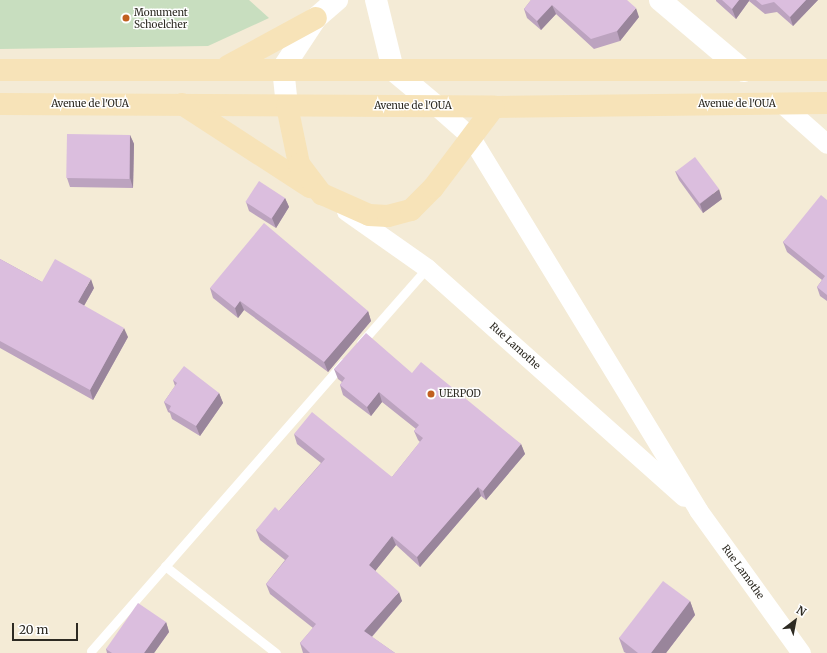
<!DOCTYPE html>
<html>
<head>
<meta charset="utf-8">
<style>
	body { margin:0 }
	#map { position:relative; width:827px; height:653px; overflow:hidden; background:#f4ebd6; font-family:Merriweather,serif }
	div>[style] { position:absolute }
	.green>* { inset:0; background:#c8debf }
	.service>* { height:9px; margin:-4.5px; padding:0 4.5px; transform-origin:4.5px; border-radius:4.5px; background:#fff }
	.minor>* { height:19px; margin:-9.5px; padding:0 9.5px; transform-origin:9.5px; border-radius:9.5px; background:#fff }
	.tertiary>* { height:22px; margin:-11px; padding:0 11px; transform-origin:11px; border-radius:11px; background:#fff }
	.primary>* { height:22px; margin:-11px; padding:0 11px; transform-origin:11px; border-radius:11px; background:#f7e3b8 }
	.wall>* { inset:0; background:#bca3bf }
	.shaded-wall>* { inset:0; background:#99859b }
	.building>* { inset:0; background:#dbbede; transform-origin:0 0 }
	.dots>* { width:11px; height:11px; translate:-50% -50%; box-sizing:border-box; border:2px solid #fff; border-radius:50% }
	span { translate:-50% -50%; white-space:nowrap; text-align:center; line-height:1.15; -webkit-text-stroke:3px #fff; paint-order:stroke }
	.poi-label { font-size:10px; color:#2d2a22 }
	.left { translate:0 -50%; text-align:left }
	.street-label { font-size:10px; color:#2d2a22 }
	.north { position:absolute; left:775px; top:601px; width:40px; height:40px; -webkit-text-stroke:3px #fff; paint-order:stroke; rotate:32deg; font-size:11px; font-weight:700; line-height:16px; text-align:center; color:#2d2a22 }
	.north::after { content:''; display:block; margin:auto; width:14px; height:18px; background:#2d2a22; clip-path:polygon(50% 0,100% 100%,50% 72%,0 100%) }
	.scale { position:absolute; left:12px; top:623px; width:66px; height:18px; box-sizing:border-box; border:2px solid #2d2a22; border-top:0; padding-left:5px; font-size:12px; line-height:14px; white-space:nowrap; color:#2d2a22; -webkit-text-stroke:3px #fff; paint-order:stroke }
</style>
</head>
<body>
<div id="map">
	<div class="green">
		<i style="clip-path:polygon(0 0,249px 0,269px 18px,208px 46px,0 49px)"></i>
	</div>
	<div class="service">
		<i style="left:361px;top:343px;width:100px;rotate:-48.7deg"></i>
		<i style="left:165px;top:566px;width:141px;rotate:38.1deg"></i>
		<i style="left:91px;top:651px;width:383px;rotate:-48.8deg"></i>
	</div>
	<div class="minor">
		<i style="left:782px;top:104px;width:60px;rotate:41.6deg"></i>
		<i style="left:436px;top:106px;width:45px;rotate:41.4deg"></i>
		<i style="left:470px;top:136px;width:438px;rotate:58.6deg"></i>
		<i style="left:698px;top:510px;width:176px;rotate:54.2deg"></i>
		<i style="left:346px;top:211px;width:99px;rotate:35.1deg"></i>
		<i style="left:427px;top:268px;width:344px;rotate:41.7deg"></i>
	</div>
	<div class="tertiary">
		<i style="left:376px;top:0;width:72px;rotate:76.3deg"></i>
		<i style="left:393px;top:70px;width:56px;rotate:39.9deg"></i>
		<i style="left:660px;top:0;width:110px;rotate:40.2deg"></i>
		<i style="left:287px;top:106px;width:38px;rotate:-96deg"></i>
		<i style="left:283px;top:68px;width:60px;rotate:-56.6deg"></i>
		<i style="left:316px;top:18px;width:28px;rotate:-41deg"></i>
	</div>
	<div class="primary">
		<i style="left:228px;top:66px;width:100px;rotate:-28.6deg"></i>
		<i style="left:0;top:70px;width:827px"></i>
		<i style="left:0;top:104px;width:494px;rotate:0.3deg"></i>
		<i style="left:494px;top:107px;width:333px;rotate:-0.7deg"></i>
		<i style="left:182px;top:104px;width:153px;rotate:33deg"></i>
		<i style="left:287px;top:106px;width:59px;rotate:78.3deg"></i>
		<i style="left:299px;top:164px;width:38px;rotate:53deg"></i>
		<i style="left:322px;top:194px;width:51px;rotate:24.1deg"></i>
		<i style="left:369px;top:215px;width:19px;rotate:3deg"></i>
		<i style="left:388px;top:216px;width:24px;rotate:-15deg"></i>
		<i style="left:411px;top:210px;width:31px;rotate:-45deg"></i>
		<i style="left:433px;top:188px;width:101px;rotate:-53deg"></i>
	</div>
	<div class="wall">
		<i style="clip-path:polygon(531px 0,639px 17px,620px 41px,594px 49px,556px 14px,541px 30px,527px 18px,524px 9px)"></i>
		<i style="clip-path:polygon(716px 0,818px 0,793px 26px,777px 12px,765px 14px,749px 1px,736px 19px,716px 1px)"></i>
		<i style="clip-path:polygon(130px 135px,134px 144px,133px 188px,70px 187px,67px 178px)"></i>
		<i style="clip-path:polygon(675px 171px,722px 199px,703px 213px,679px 180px)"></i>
		<i style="clip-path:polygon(285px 198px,289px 207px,276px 228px,249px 211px,246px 202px)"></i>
		<i style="clip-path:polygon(827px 200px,827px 301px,820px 296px,817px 287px,822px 280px,787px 252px,783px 242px)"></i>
		<i style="clip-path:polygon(0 259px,42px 282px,94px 288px,84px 306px,128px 337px,93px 400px,0 348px)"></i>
		<i style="clip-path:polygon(210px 288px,368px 311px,371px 321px,328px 372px,244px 310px,238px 318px,213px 298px)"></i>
		<i style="clip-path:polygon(334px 369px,412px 373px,521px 444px,525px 454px,486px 500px,481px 496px,420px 567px,396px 545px,375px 571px,402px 601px,372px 637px,395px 653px,303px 653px,300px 643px,313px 628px,270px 594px,266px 584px,285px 560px,260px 540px,256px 530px,279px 511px,321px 463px,297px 444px,294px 434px,392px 477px,420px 442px,418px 440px,414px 431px,416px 429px,382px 402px,371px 416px,343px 395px,340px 385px,342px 382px,338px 379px)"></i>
		<i style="clip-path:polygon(173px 380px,219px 393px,223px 403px,200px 436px,172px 419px,170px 413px,168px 412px,164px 402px,175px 386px)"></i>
		<i style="clip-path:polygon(690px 601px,695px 615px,666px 653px,626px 653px,624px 652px,619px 638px)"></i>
		<i style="clip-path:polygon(166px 622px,169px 632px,154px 653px,107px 653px,106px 649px)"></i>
	</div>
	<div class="shaded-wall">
		<i style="clip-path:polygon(739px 0,749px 0,749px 1px,736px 19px,732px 9px)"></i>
		<i style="clip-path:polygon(806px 0,818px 0,793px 26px,790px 17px)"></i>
		<i style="clip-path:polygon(552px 5px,556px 14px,541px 30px,537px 21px)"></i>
		<i style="clip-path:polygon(636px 8px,639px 17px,620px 41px,617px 31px)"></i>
		<i style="clip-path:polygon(130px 135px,134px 144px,133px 188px,130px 178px)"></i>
		<i style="clip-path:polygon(719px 189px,722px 199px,703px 213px,700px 204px)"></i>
		<i style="clip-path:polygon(285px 198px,289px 207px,276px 228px,272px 218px)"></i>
		<i style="clip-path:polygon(91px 279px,94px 288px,81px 311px,78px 302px)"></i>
		<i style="clip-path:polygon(240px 301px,244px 310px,238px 318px,235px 308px)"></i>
		<i style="clip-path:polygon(368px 311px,371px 321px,328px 372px,324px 362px)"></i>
		<i style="clip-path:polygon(124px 328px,128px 337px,93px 400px,90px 390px)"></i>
		<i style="clip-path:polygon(379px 392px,382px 402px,371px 416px,367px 407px)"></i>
		<i style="clip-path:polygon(219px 393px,223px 403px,200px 436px,196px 426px)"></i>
		<i style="clip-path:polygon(521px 444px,525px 454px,486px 500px,483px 491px)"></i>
		<i style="clip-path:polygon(478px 487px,481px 496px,420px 567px,417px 557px)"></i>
		<i style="clip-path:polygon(392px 536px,396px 545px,372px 575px,369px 565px)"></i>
		<i style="clip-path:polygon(399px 592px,402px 601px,368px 641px,364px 631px)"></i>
		<i style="clip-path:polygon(690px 601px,695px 615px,666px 653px,651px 653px)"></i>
		<i style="clip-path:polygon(166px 622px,169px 632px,154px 653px,144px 653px)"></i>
	</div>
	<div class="building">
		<i style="clip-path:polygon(531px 0,627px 0,636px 8px,617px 31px,591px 39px,552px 5px,537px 21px,524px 9px)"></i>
		<i style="clip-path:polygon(722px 0,739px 0,732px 9px)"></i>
		<i style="clip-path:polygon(756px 0,806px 0,790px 17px,774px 2px,762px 5px)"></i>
		<i style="left:67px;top:134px;width:63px;height:44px;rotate:1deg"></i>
		<i style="left:695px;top:157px;width:40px;height:24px;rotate:53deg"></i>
		<i style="left:259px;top:181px;width:31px;height:25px;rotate:33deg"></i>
		<i style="clip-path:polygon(821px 195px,827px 200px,827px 295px,817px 287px,825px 276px,783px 242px)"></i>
		<i style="clip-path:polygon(264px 223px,368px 311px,324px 362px,240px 301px,235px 308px,210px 288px)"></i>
		<i style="clip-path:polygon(0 259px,42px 282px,55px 259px,91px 279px,78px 302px,124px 328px,90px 390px,0 341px)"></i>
		<i style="clip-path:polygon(366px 333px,412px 373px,421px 362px,521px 444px,483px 491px,478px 487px,417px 557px,392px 536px,369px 565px,399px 592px,364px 631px,395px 653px,310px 653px,300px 643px,316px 624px,266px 584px,289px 556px,256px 530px,275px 507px,279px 511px,325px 459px,294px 434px,312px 412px,392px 477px,423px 438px,414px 431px,419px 425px,379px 392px,367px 407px,340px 385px,345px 378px,334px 369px)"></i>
		<i style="clip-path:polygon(184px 366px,219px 393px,196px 426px,169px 410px,171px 406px,164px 402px,177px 383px,173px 380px)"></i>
		<i style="clip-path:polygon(663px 581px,690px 601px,651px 653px,638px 653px,619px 638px)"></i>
		<i style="clip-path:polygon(138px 603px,166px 622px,144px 653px,112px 653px,106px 649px)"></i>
	</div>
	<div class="dots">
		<i style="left:126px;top:18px;background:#c16020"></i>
		<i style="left:431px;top:394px;background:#c16020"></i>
	</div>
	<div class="poi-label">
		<span class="left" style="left:134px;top:18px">Monument<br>Schoelcher</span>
		<span class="left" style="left:439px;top:394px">UERPOD</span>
	</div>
	<div class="street-label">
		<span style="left:90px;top:104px">Avenue de l'OUA</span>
		<span style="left:737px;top:104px">Avenue de l'OUA</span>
		<span style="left:413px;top:106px">Avenue de l'OUA</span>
		<span style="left:515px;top:346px;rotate:42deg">Rue Lamothe</span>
		<span style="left:743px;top:572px;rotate:54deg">Rue Lamothe</span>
	</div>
	<div class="north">N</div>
	<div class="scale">20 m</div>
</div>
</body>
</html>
